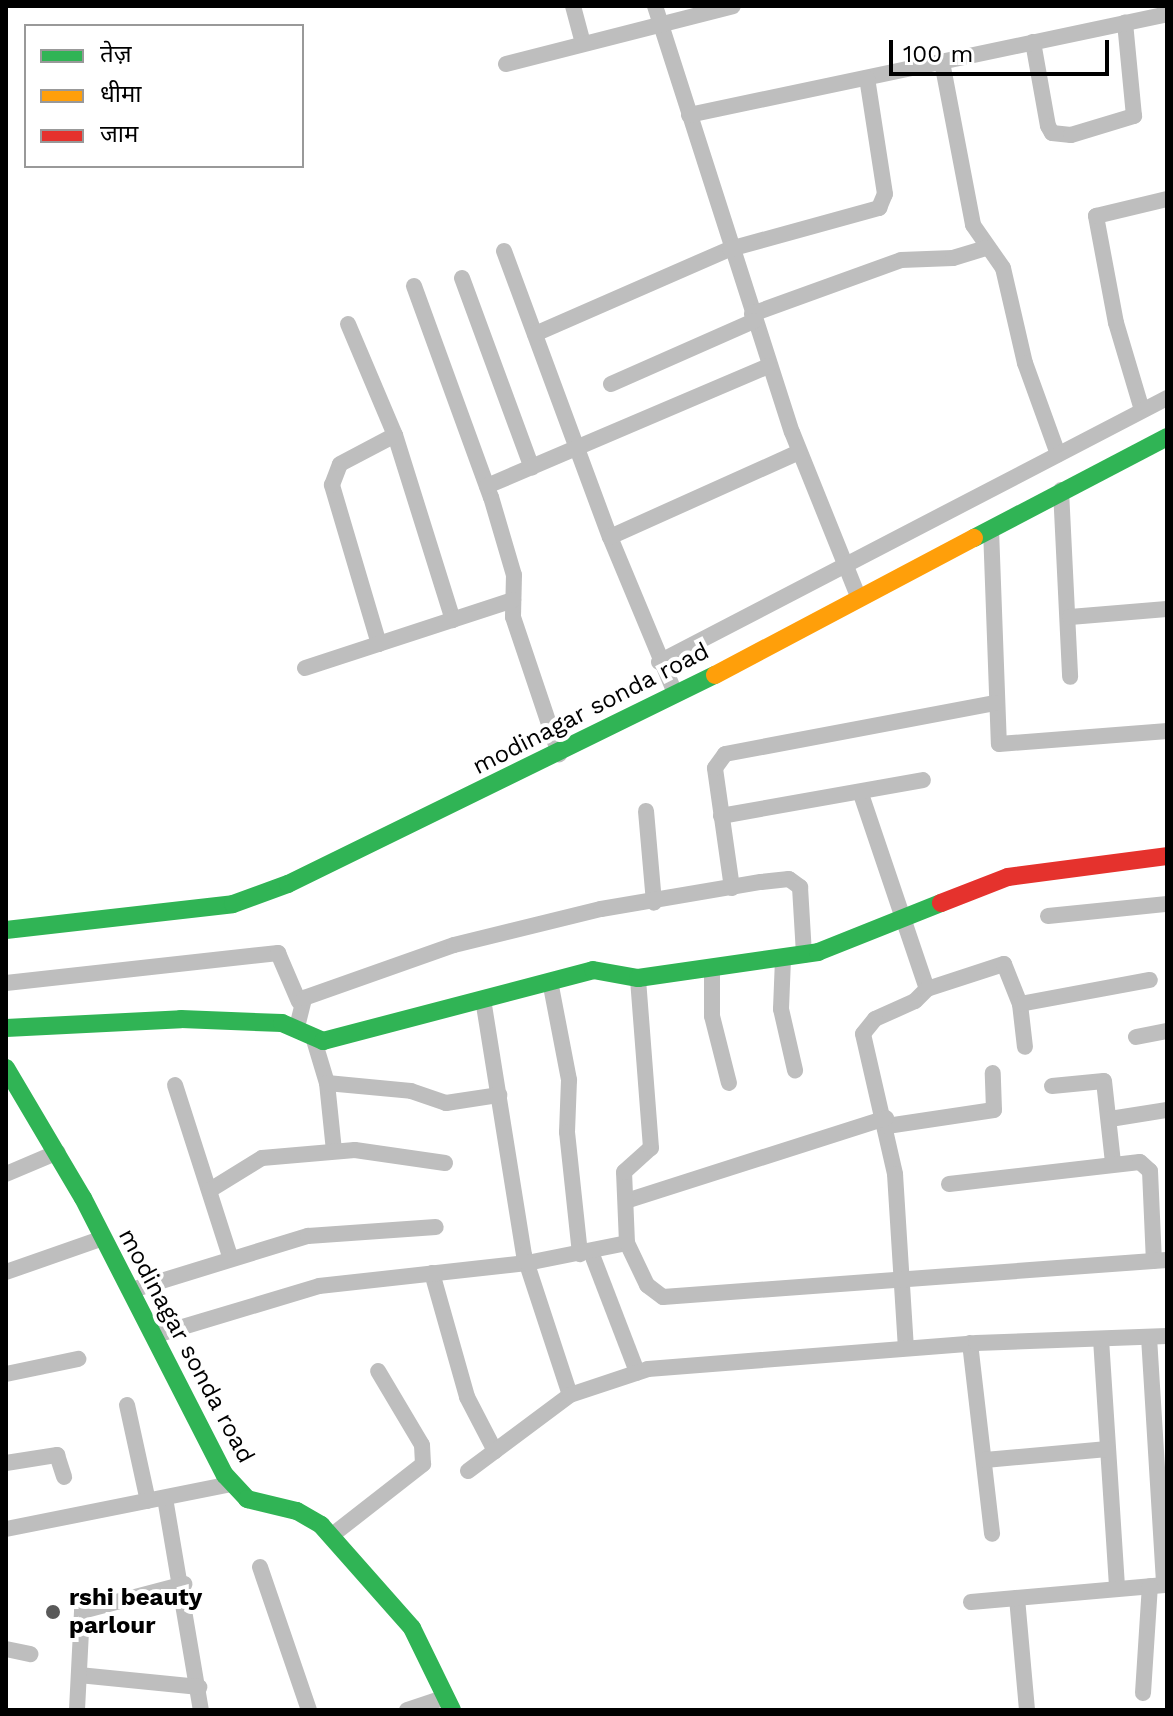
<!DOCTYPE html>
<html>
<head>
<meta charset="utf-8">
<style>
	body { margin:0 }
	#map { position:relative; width:1173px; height:1716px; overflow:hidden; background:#fff; font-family:"Work Sans","Noto Sans Devanagari",sans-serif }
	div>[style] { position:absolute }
	.street>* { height:16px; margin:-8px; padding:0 8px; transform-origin:8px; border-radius:8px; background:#bebebe }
	.fast>* { height:18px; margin:-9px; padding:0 9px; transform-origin:9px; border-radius:9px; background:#30b455 }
	.slow>* { height:18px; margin:-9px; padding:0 9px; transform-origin:9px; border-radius:9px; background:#ff9f0a }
	.jam>* { height:18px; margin:-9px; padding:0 9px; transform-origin:9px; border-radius:9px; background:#e5322d }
	.dots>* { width:22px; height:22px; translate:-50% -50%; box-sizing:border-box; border:4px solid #fff; border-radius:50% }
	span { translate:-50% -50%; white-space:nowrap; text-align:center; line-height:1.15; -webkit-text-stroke:8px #fff; paint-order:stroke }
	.street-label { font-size:24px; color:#000 }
	.poi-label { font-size:24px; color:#000; font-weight:700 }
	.left { translate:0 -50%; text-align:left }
	.frame { position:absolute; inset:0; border:8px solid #000; pointer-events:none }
	.legend { position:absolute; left:24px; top:24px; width:280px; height:144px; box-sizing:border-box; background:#fff; border:2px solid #999; margin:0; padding:10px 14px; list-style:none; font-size:24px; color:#000 }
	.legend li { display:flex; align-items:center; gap:16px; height:40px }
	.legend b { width:40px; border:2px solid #999 }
	.scale { position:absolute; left:889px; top:40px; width:220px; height:36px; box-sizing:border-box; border:4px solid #000; border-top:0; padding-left:10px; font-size:24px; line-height:28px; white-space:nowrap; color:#000; -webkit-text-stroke:6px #fff; paint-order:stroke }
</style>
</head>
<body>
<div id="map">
	<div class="street">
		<i style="left:573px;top:6px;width:38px;rotate:75deg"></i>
		<i style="left:655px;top:6px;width:447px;rotate:72.2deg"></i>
		<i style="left:792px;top:432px;width:180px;rotate:68.1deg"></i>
		<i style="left:1033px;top:42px;width:85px;rotate:79.9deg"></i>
		<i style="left:1048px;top:126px;width:8px;rotate:60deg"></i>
		<i style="left:1052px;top:133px;width:19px;rotate:6deg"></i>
		<i style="left:1071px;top:135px;width:66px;rotate:-16.8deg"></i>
		<i style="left:1134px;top:116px;width:94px;rotate:-95.5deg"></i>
		<i style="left:942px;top:62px;width:166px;rotate:79.2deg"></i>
		<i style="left:973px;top:225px;width:52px;rotate:55.1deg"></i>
		<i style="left:1003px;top:268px;width:98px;rotate:77deg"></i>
		<i style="left:1025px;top:363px;width:97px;rotate:70.1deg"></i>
		<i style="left:506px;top:64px;width:234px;rotate:-14.3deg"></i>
		<i style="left:689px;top:115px;width:489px;rotate:-11.9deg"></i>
		<i style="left:504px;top:251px;width:305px;rotate:69.7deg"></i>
		<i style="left:610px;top:537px;width:169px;rotate:67.4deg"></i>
		<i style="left:462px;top:278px;width:202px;rotate:69.8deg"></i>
		<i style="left:414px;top:286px;width:225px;rotate:70deg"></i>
		<i style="left:491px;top:497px;width:81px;rotate:73.6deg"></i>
		<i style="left:514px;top:575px;width:42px;rotate:91.4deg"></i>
		<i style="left:513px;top:617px;width:145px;rotate:71.4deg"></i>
		<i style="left:752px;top:314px;width:158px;rotate:-19.9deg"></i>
		<i style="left:901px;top:260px;width:52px;rotate:-2.2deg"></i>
		<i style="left:953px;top:258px;width:34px;rotate:-17deg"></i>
		<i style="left:348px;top:324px;width:121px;rotate:67.1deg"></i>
		<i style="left:395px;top:435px;width:194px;rotate:72.6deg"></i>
		<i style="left:535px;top:334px;width:213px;rotate:-23.6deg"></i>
		<i style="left:730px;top:249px;width:155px;rotate:-15.4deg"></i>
		<i style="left:879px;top:208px;width:15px;rotate:-67deg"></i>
		<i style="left:885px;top:194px;width:117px;rotate:-98.8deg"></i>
		<i style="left:611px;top:384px;width:156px;rotate:-23.8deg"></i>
		<i style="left:1142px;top:410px;width:91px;rotate:-106.6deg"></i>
		<i style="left:1116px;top:323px;width:109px;rotate:-100.6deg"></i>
		<i style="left:1096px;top:216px;width:73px;rotate:-13.5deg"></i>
		<i style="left:487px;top:486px;width:306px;rotate:-23.1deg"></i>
		<i style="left:1061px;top:490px;width:187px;rotate:87.2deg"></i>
		<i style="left:991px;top:529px;width:215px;rotate:87.9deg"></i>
		<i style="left:999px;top:744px;width:169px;rotate:-4.4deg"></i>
		<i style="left:610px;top:537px;width:207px;rotate:-24.2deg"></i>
		<i style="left:1070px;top:617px;width:97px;rotate:-4.7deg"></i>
		<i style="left:379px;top:644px;width:166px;rotate:-106.5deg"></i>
		<i style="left:332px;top:485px;width:22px;rotate:-69deg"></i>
		<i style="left:340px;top:464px;width:62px;rotate:-27.8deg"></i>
		<i style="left:659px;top:662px;width:573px;rotate:-27.46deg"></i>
		<i style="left:305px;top:668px;width:219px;rotate:-18.1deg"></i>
		<i style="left:861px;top:794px;width:206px;rotate:71.3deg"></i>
		<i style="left:927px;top:989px;width:17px;rotate:135deg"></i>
		<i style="left:915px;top:1001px;width:44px;rotate:155.8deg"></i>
		<i style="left:875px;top:1019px;width:19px;rotate:129deg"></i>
		<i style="left:863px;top:1034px;width:144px;rotate:77.1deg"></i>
		<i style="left:895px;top:1174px;width:174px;rotate:86.4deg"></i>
		<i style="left:646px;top:811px;width:92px;rotate:85deg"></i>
		<i style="left:721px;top:816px;width:205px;rotate:-10.1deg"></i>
		<i style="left:732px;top:888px;width:121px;rotate:-98.1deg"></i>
		<i style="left:715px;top:768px;width:17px;rotate:-54deg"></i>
		<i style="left:725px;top:754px;width:274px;rotate:-10.7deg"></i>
		<i style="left:1048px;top:916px;width:120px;rotate:-5.8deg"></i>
		<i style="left:783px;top:959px;width:50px;rotate:92.3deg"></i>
		<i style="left:781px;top:1009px;width:63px;rotate:77.1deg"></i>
		<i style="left:712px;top:967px;width:49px;rotate:90deg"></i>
		<i style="left:712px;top:1016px;width:69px;rotate:75.8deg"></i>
		<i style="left:550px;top:981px;width:101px;rotate:79.1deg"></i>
		<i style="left:569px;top:1080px;width:52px;rotate:92.2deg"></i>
		<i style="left:567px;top:1132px;width:123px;rotate:83.9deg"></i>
		<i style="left:6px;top:983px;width:274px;rotate:-6.3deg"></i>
		<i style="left:278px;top:953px;width:53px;rotate:66.8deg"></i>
		<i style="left:927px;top:989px;width:81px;rotate:-18deg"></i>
		<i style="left:1004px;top:964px;width:43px;rotate:68.2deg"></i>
		<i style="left:1020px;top:1004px;width:43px;rotate:83.4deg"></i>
		<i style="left:483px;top:999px;width:259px;rotate:80.9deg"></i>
		<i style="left:524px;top:1255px;width:147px;rotate:71.8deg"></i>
		<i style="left:1020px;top:1004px;width:132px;rotate:-10.5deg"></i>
		<i style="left:297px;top:1027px;width:30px;rotate:-76deg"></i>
		<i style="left:304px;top:998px;width:159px;rotate:-19.5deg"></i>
		<i style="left:454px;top:945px;width:151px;rotate:-13.8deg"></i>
		<i style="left:601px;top:909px;width:162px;rotate:-9.6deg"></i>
		<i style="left:761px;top:882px;width:28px;rotate:-6deg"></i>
		<i style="left:789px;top:879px;width:14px;rotate:36deg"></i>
		<i style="left:800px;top:887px;width:68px;rotate:86.6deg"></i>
		<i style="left:1136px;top:1037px;width:32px;rotate:-11deg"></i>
		<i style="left:314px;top:1040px;width:45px;rotate:73.2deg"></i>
		<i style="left:327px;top:1083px;width:68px;rotate:84.1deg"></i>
		<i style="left:327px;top:1083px;width:84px;rotate:5.4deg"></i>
		<i style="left:411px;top:1091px;width:37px;rotate:19deg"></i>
		<i style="left:446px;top:1103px;width:54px;rotate:-8.6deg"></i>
		<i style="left:175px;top:1085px;width:180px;rotate:72.2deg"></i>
		<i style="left:1052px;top:1086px;width:52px;rotate:-5.5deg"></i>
		<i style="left:1104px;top:1081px;width:82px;rotate:83.7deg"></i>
		<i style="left:1110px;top:1119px;width:58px;rotate:-9deg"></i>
		<i style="left:887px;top:1126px;width:108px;rotate:-8.5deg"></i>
		<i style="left:994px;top:1110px;width:37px;rotate:-92deg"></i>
		<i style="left:6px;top:1174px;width:56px;rotate:-22.9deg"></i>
		<i style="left:949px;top:1184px;width:192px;rotate:-6.6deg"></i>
		<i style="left:1140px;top:1162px;width:13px;rotate:42deg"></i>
		<i style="left:1150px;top:1171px;width:90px;rotate:87.5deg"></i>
		<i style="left:210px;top:1190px;width:61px;rotate:-31.6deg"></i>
		<i style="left:262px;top:1158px;width:93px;rotate:-4.9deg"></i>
		<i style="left:355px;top:1150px;width:91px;rotate:8.2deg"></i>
		<i style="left:626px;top:1201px;width:273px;rotate:-17.7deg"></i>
		<i style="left:627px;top:1243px;width:47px;rotate:64.5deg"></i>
		<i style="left:647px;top:1285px;width:20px;rotate:37deg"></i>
		<i style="left:663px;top:1297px;width:505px;rotate:-4.2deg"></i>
		<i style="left:591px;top:1252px;width:129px;rotate:69deg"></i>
		<i style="left:6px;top:1272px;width:103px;rotate:-19.3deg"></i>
		<i style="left:432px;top:1273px;width:129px;rotate:74.2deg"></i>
		<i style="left:467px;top:1397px;width:61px;rotate:62.6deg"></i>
		<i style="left:132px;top:1290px;width:184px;rotate:-17.1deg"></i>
		<i style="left:308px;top:1236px;width:128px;rotate:-4deg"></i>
		<i style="left:156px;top:1335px;width:170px;rotate:-16.7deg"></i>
		<i style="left:319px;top:1286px;width:209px;rotate:-6.3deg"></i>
		<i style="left:527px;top:1263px;width:102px;rotate:-11.3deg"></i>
		<i style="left:627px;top:1243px;width:71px;rotate:-92.4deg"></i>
		<i style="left:624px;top:1172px;width:36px;rotate:-42deg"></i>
		<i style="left:651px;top:1148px;width:170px;rotate:-94.4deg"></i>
		<i style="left:1149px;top:1337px;width:248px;rotate:86.5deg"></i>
		<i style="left:1101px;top:1339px;width:250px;rotate:86.3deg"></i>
		<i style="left:970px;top:1343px;width:192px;rotate:83.4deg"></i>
		<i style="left:6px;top:1374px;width:74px;rotate:-11.8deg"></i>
		<i style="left:127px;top:1405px;width:98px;rotate:77.7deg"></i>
		<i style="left:985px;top:1460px;width:123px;rotate:-5.1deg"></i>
		<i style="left:6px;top:1463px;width:52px;rotate:-8.9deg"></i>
		<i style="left:57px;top:1455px;width:23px;rotate:72deg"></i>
		<i style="left:468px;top:1471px;width:127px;rotate:-36.7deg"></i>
		<i style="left:570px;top:1395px;width:82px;rotate:-18.4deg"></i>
		<i style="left:648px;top:1369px;width:329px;rotate:-4.5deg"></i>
		<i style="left:976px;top:1343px;width:191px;rotate:-2.1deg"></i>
		<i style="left:165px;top:1498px;width:215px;rotate:80.4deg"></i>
		<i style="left:6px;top:1529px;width:229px;rotate:-11.3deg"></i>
		<i style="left:331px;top:1536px;width:117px;rotate:-38deg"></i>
		<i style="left:423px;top:1464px;width:19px;rotate:-93deg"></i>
		<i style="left:422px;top:1445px;width:86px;rotate:-120.7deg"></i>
		<i style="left:260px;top:1567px;width:151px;rotate:71.1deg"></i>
		<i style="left:1017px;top:1598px;width:112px;rotate:84.9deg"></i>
		<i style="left:971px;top:1602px;width:197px;rotate:-5deg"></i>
		<i style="left:6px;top:1649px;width:25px;rotate:12deg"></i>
		<i style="left:79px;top:1675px;width:121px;rotate:5.7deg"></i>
		<i style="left:1143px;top:1693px;width:107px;rotate:-86.3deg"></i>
		<i style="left:77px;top:1710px;width:99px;rotate:-87.1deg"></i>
		<i style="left:82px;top:1611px;width:106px;rotate:-14.8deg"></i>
		<i style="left:407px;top:1710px;width:41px;rotate:-18.4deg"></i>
	</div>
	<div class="fast">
		<i style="left:974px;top:538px;width:218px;rotate:-27.6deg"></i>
		<i style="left:6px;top:930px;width:228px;rotate:-6.5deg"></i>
		<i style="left:233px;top:904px;width:59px;rotate:-20deg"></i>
		<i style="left:288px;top:884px;width:475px;rotate:-26.1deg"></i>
		<i style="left:6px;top:1028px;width:175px;rotate:-2.9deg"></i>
		<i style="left:181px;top:1019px;width:101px;rotate:2.3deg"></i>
		<i style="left:282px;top:1023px;width:45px;rotate:23.7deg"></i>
		<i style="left:323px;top:1041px;width:279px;rotate:-14.7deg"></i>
		<i style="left:593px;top:970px;width:46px;rotate:10.1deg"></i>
		<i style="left:638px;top:978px;width:182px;rotate:-8.2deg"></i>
		<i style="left:818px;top:952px;width:132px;rotate:-21.7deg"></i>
		<i style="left:6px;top:1068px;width:151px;rotate:59.4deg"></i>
		<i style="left:83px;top:1198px;width:311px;rotate:62.9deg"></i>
		<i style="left:225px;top:1475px;width:33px;rotate:47deg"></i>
		<i style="left:247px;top:1499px;width:51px;rotate:13.5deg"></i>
		<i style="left:297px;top:1511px;width:28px;rotate:30deg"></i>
		<i style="left:321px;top:1525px;width:137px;rotate:48.5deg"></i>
		<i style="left:412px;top:1628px;width:91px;rotate:64deg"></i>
	</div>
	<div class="slow">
		<i style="left:715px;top:675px;width:293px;rotate:-27.9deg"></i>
	</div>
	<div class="jam">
		<i style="left:941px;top:903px;width:72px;rotate:-21.2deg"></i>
		<i style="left:1008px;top:877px;width:160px;rotate:-7.5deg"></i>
	</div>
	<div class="dots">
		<i style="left:53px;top:1612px;background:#595959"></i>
	</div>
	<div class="street-label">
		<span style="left:591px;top:709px;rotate:-27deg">modinagar sonda road</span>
		<span style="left:186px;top:1346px;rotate:62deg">modinagar sonda road</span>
	</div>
	<div class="poi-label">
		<span class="left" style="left:69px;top:1612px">rshi beauty<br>parlour</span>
	</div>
	<div class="frame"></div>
	<ul class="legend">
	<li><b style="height:10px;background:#30b455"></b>तेज़</li>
	<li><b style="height:10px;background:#ff9f0a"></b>धीमा</li>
	<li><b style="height:10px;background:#e5322d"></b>जाम</li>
	</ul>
	<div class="scale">100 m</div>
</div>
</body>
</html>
